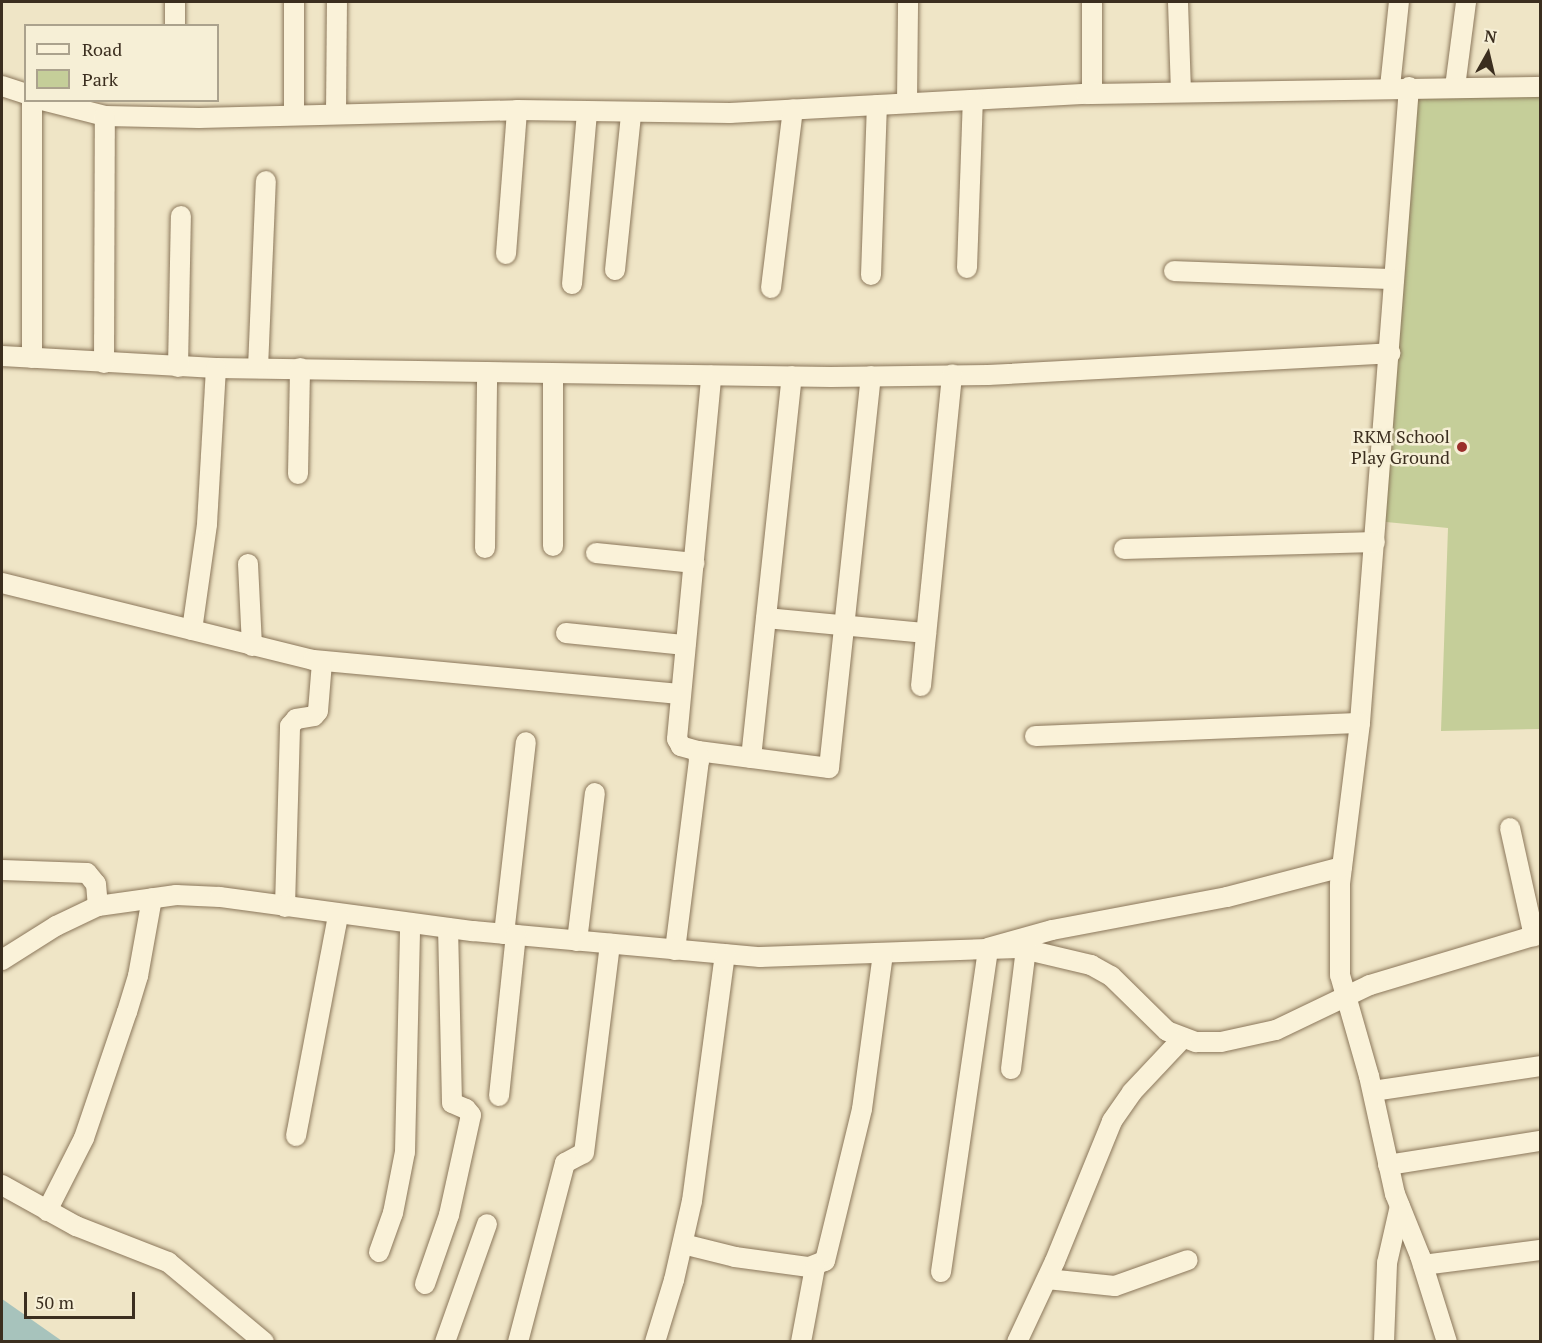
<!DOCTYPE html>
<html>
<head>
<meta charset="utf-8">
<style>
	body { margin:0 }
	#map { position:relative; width:1542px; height:1343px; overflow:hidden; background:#efe5c6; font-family:"PT Serif",serif }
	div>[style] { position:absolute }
	.green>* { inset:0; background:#c5ce99 }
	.water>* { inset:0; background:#a7c3bc }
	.roads { filter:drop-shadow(0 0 2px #8b775b) drop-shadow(0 0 2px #8b775b) }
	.minor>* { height:20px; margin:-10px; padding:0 10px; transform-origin:10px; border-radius:10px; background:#faf2d9 }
	.dots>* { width:16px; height:16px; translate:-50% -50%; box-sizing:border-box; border:3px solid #f6efd6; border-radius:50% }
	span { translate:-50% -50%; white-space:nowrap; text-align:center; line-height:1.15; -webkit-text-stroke:5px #f6efd6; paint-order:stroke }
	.poi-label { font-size:18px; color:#3b2e1f }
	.right { translate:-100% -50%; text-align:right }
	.frame { position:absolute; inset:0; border:3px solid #3b2e1f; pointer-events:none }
	.legend { position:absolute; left:24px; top:24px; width:195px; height:78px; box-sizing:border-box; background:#f6efd6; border:2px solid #aba28d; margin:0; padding:8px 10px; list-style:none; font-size:18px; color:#3b2e1f }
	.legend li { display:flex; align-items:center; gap:12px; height:30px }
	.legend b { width:30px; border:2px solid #aba28d }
	.north { position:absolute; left:1458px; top:24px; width:60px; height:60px; -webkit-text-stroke:4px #f6efd6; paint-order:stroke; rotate:8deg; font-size:16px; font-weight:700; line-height:24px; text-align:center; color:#3b2e1f }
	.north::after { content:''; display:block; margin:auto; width:21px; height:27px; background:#3b2e1f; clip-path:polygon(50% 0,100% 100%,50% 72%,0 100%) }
	.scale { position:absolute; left:24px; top:1292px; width:111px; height:27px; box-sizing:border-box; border:3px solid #3b2e1f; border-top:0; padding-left:8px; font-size:18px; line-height:21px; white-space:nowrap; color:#3b2e1f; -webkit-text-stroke:4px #f6efd6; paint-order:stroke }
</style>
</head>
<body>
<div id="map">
	<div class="green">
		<i style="clip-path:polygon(1540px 89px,1540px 729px,1441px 731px,1448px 528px,1376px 521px,1412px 92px)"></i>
	</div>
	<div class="water">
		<i style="clip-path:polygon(2px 1299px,5px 1301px,62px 1341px,2px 1341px)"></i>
	</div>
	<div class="roads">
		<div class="minor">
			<i style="left:175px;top:2px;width:24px;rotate:90deg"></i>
			<i style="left:294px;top:2px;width:113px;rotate:90deg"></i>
			<i style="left:1092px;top:2px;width:92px;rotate:90deg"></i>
			<i style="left:1178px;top:2px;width:89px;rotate:88.1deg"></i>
			<i style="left:2px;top:86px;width:25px;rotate:18deg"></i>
			<i style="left:1390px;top:87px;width:85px;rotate:-84deg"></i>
			<i style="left:1409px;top:87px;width:638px;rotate:94.41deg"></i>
			<i style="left:1360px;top:723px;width:162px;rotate:97.1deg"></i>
			<i style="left:1340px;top:884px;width:91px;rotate:90deg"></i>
			<i style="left:1340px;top:975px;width:105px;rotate:74deg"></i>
			<i style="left:1369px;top:1076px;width:121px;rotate:77.6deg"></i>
			<i style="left:1395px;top:1194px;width:67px;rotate:68deg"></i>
			<i style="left:1420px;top:1256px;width:90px;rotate:72.6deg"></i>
			<i style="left:1455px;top:87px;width:86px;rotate:-82.6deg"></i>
			<i style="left:42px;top:100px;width:65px;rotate:14.3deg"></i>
			<i style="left:105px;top:116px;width:94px;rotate:1.2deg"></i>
			<i style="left:199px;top:118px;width:318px;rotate:-1.4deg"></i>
			<i style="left:517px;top:110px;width:213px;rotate:0.8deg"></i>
			<i style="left:730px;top:113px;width:357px;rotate:-3.1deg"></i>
			<i style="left:1086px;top:94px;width:454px;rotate:-0.9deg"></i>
			<i style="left:907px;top:103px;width:101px;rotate:-89.4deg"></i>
			<i style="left:336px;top:114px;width:112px;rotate:-89.5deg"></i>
			<i style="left:506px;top:254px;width:144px;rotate:-85.6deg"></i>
			<i style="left:967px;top:268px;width:168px;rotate:-88deg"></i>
			<i style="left:615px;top:270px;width:157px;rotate:-84.1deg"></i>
			<i style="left:1174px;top:271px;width:220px;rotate:2.1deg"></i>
			<i style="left:871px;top:275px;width:170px;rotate:-88deg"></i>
			<i style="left:572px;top:284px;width:173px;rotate:-85deg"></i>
			<i style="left:771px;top:288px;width:180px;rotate:-83deg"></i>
			<i style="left:2px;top:356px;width:214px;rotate:3.2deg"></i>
			<i style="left:216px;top:368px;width:615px;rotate:0.84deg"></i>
			<i style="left:831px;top:377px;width:157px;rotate:-0.7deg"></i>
			<i style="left:988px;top:375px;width:403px;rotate:-3.1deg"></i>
			<i style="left:32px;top:358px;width:258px;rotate:-90deg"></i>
			<i style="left:104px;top:363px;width:247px;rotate:-89.8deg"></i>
			<i style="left:178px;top:367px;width:151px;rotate:-88.9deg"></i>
			<i style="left:258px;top:368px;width:187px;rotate:-87.6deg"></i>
			<i style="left:553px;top:374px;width:172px;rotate:90deg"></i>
			<i style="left:298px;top:474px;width:106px;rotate:-88.9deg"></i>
			<i style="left:485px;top:548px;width:176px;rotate:-89.3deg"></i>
			<i style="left:1124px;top:549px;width:251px;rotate:-1.6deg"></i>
			<i style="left:596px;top:553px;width:99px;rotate:5.8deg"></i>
			<i style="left:248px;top:564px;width:82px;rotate:87.2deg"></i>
			<i style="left:2px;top:583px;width:320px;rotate:13.9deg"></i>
			<i style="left:313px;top:660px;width:369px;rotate:5.3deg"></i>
			<i style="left:766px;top:618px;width:161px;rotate:5.4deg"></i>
			<i style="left:192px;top:630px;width:107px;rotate:-81.9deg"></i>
			<i style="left:207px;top:524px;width:156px;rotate:-86.7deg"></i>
			<i style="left:566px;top:633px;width:120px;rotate:5.8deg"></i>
			<i style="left:921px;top:686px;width:313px;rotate:-84.3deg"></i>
			<i style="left:1035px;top:736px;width:325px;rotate:-2.3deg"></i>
			<i style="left:698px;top:751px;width:132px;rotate:7.4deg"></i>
			<i style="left:829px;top:768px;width:394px;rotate:-83.9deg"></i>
			<i style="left:751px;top:758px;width:384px;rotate:-83.9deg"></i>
			<i style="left:1510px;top:828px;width:111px;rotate:77.5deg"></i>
			<i style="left:2px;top:870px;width:85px;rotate:2deg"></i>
			<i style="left:87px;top:873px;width:14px;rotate:51deg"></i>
			<i style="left:96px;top:884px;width:22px;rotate:85deg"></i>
			<i style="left:285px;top:907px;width:181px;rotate:-88.4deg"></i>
			<i style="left:290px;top:726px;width:9px;rotate:-49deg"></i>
			<i style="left:296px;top:719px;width:18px;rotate:-9deg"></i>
			<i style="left:314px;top:716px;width:6px;rotate:-51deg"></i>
			<i style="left:318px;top:711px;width:49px;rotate:-85.3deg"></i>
			<i style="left:504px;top:934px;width:193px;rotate:-83.5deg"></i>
			<i style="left:577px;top:941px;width:149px;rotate:-83.1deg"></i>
			<i style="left:675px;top:950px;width:191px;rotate:-82.8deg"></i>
			<i style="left:699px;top:761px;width:10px;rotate:-96deg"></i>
			<i style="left:698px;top:751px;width:18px;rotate:-164deg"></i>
			<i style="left:681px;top:746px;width:8px;rotate:-120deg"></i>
			<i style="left:677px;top:739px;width:365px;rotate:-84.6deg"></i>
			<i style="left:2px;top:960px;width:64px;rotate:-32.2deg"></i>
			<i style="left:56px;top:926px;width:47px;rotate:-25.5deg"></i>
			<i style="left:98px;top:906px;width:79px;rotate:-8deg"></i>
			<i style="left:176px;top:895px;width:44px;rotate:2.6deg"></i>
			<i style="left:220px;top:897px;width:255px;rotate:7.7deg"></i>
			<i style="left:473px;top:931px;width:288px;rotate:5.2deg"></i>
			<i style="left:760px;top:957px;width:259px;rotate:-2deg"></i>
			<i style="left:1019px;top:948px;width:74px;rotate:13.3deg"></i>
			<i style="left:1091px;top:965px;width:23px;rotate:29deg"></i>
			<i style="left:1111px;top:976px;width:78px;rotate:44.5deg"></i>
			<i style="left:1167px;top:1031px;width:31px;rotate:21deg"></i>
			<i style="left:1196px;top:1042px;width:25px"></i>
			<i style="left:1221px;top:1042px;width:56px;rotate:-12.3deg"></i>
			<i style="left:1276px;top:1030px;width:104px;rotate:-25.6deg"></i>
			<i style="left:1370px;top:985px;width:177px;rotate:-16.7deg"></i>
			<i style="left:1011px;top:1069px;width:121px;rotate:-82.9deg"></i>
			<i style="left:1373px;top:1091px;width:169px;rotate:-8.5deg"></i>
			<i style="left:499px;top:1096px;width:162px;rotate:-84deg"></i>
			<i style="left:296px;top:1136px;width:225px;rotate:-79.2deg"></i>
			<i style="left:1388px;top:1165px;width:154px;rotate:-9deg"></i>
			<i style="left:2px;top:1185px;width:85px;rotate:29deg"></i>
			<i style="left:76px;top:1226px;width:99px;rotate:21.4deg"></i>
			<i style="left:168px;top:1262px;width:125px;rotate:39.8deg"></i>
			<i style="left:47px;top:1211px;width:82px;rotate:-63.1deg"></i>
			<i style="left:84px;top:1138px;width:133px;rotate:-71.2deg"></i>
			<i style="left:127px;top:1012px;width:38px;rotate:-73deg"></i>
			<i style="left:138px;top:976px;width:79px;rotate:-79.8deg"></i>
			<i style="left:683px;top:1244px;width:54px;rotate:14deg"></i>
			<i style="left:735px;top:1257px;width:75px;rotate:7.7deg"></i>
			<i style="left:809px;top:1267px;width:17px;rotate:-21deg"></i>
			<i style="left:825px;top:1261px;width:156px;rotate:-76.3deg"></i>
			<i style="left:862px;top:1109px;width:156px;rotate:-82.3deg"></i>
			<i style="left:379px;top:1252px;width:41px;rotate:-70.3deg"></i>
			<i style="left:393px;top:1213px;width:62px;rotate:-78.9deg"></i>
			<i style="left:405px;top:1152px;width:229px;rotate:-88.7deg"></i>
			<i style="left:1423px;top:1265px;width:118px;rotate:-7.3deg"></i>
			<i style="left:941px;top:1272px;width:327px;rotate:-81.7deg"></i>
			<i style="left:988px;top:948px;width:66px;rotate:-15.7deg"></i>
			<i style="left:1052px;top:930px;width:178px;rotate:-10.7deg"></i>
			<i style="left:1227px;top:897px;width:119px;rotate:-14.6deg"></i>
			<i style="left:1047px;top:1279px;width:68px;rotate:5.9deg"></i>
			<i style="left:1115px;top:1286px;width:77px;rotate:-19.6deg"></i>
			<i style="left:425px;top:1284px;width:73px;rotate:-70.8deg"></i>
			<i style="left:449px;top:1215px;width:102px;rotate:-77.6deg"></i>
			<i style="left:471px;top:1115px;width:8px;rotate:-130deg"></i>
			<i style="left:466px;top:1109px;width:15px;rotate:-157deg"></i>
			<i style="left:452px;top:1103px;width:175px;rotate:-91.3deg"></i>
			<i style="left:445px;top:1342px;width:125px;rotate:-70.4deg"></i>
			<i style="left:518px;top:1342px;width:185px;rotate:-75.3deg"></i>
			<i style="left:565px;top:1163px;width:21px;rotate:-28deg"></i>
			<i style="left:584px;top:1153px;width:211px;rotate:-82.9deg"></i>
			<i style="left:655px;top:1342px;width:65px;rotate:-73deg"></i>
			<i style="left:674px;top:1280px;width:81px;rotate:-77.2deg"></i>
			<i style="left:692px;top:1201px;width:249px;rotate:-82.4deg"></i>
			<i style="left:801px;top:1342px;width:76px;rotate:-79.4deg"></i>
			<i style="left:1017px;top:1342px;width:89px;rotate:-64.9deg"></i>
			<i style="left:1055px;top:1261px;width:151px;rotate:-67.8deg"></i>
			<i style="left:1112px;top:1121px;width:35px;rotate:-55deg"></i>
			<i style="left:1132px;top:1092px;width:73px;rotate:-46.7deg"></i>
			<i style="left:1384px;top:1342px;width:79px;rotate:-87.8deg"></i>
			<i style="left:1387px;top:1263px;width:58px;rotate:-77.2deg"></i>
		</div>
	</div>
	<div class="dots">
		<i style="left:1462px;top:447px;background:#9b2e2a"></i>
	</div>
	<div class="poi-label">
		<span class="right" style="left:1450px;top:447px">RKM School<br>Play Ground</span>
	</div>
	<div class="frame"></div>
	<ul class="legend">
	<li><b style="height:8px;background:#faf2d9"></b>Road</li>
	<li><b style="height:16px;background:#c5ce99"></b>Park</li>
	</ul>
	<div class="north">N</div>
	<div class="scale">50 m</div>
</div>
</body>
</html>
